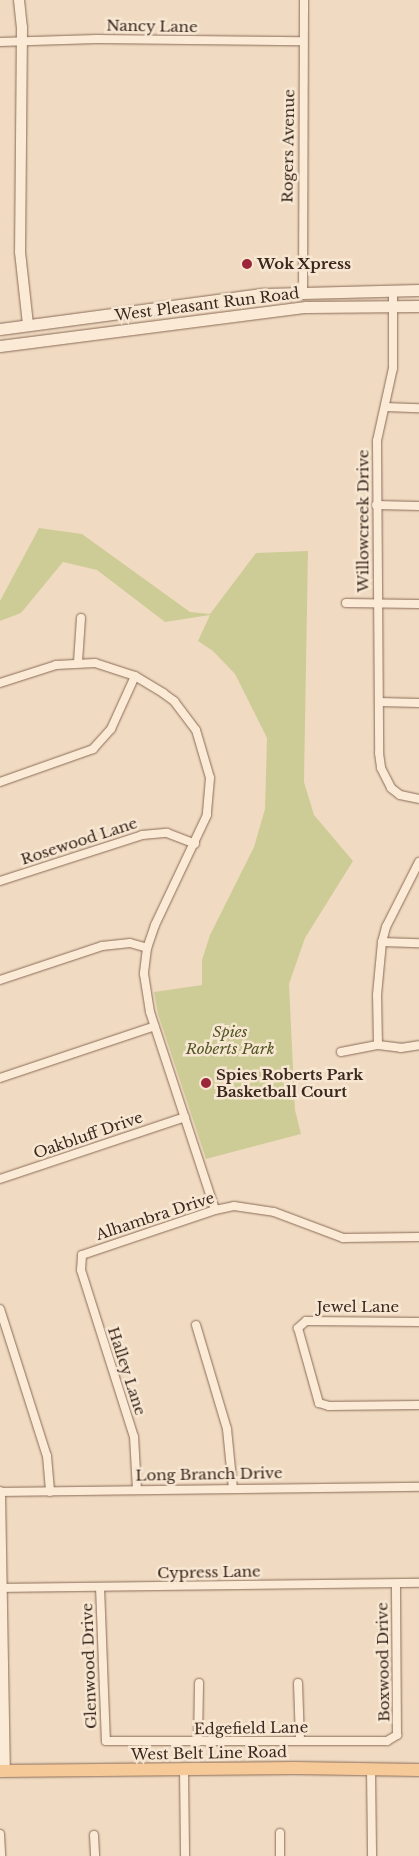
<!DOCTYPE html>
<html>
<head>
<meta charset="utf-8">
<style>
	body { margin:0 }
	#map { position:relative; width:419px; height:1856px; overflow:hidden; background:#f0dbc2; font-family:"Libre Baskerville",serif }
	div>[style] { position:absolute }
	.green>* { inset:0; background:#cecc96 }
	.roads { filter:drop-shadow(0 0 1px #8b6b58) drop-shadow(0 0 1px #8b6b58) }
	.minor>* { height:8px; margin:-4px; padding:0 4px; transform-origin:4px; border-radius:4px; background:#faead6 }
	.tertiary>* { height:10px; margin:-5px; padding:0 5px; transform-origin:5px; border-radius:5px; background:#faead6 }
	.secondary>* { height:11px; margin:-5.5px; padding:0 5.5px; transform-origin:5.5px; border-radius:5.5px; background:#faead6 }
	.primary>* { height:12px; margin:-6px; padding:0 6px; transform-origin:6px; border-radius:6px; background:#f5ca98 }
	.dots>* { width:14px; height:14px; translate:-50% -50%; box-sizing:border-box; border:2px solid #f7e7d2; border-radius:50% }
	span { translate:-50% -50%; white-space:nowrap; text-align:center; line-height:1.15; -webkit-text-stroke:5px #f7e7d2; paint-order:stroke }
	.street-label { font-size:15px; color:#3a271d }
	.poi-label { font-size:15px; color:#3a271d; font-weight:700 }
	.left { translate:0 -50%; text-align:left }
	.park-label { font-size:15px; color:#525723; font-style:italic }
</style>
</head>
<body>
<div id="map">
	<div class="green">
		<i style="clip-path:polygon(39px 528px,82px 534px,190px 612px,210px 614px,256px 553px,308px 551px,304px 782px,314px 815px,353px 861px,305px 938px,289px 984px,295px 1110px,301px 1134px,206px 1159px,158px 1014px,154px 992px,202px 985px,202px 960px,210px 935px,254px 847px,265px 809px,267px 738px,235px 674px,213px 651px,198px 641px,210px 615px,165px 622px,97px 570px,63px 562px,21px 613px,0 621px,0 601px)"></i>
	</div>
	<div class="roads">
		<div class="minor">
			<i style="left:0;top:42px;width:97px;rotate:-1.8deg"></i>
			<i style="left:97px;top:39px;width:206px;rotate:0.6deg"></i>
			<i style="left:393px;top:290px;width:78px;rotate:90deg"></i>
			<i style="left:393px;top:368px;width:75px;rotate:102.4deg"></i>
			<i style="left:377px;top:441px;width:312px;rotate:89.6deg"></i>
			<i style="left:379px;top:753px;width:15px;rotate:82deg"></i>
			<i style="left:381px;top:768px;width:22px;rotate:63deg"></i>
			<i style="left:391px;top:788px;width:11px;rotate:38deg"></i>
			<i style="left:400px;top:795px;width:19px;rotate:12deg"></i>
			<i style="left:303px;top:292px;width:292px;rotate:-89.8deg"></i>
			<i style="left:385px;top:407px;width:34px;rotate:2deg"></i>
			<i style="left:376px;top:505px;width:43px;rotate:1.3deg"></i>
			<i style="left:346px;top:603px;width:73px;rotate:0.8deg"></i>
			<i style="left:78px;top:662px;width:44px;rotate:-86.1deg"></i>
			<i style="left:0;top:683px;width:59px;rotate:-17.8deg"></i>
			<i style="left:56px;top:665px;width:39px;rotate:-3deg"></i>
			<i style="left:95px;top:663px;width:42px;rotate:18deg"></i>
			<i style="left:135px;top:676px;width:33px;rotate:31deg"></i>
			<i style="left:163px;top:693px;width:14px;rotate:36deg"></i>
			<i style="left:174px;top:701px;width:36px;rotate:53deg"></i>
			<i style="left:196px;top:730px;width:50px;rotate:73.7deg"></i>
			<i style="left:210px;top:778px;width:37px;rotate:95deg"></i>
			<i style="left:207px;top:815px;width:122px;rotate:115.3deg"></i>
			<i style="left:155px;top:925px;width:24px;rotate:109deg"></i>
			<i style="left:147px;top:948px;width:26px;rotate:97deg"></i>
			<i style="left:144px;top:974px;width:38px;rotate:81deg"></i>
			<i style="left:150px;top:1012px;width:208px;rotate:71.8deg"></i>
			<i style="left:379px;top:702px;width:40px;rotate:1.4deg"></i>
			<i style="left:0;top:782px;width:99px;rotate:-19.5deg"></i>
			<i style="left:93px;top:749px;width:27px;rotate:-48deg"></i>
			<i style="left:111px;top:729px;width:58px;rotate:-65.6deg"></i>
			<i style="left:0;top:881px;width:149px;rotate:-17.9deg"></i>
			<i style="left:142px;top:835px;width:25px;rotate:-5deg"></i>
			<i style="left:167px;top:833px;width:30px;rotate:21deg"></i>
			<i style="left:382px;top:942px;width:37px;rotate:2deg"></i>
			<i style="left:0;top:980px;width:108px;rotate:-18.4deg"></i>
			<i style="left:102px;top:946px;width:28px;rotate:-6deg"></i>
			<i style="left:130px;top:943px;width:18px;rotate:16deg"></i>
			<i style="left:378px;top:1045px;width:50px;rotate:-91.1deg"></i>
			<i style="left:377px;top:995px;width:53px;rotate:-84.6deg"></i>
			<i style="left:382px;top:942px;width:16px;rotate:-75deg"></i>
			<i style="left:386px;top:927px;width:73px;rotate:-63.1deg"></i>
			<i style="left:341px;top:1052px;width:38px;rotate:-11deg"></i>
			<i style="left:378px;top:1045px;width:23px;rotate:7deg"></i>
			<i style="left:401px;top:1048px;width:18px;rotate:-9deg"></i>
			<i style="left:0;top:1078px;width:163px;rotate:-18.5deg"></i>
			<i style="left:0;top:1179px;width:195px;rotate:-18.5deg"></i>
			<i style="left:0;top:1309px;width:154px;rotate:72.3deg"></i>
			<i style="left:47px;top:1456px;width:36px;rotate:85deg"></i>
			<i style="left:419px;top:1322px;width:113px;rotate:-179.5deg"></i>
			<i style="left:306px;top:1321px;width:11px;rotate:139deg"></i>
			<i style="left:298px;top:1328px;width:78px;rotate:74.4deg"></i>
			<i style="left:319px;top:1403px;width:10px;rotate:17deg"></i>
			<i style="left:329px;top:1406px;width:90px;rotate:-0.6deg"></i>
			<i style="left:196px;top:1325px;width:109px;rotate:73.4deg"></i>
			<i style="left:227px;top:1429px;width:60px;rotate:84.3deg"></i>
			<i style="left:137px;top:1490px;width:53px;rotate:-93.2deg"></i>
			<i style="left:134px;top:1437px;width:175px;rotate:-107.6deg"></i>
			<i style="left:81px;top:1270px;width:15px;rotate:-86deg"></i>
			<i style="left:82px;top:1255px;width:140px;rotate:-18.7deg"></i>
			<i style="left:215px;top:1210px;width:19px;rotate:-12deg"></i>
			<i style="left:234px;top:1206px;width:40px;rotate:8.5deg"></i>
			<i style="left:274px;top:1212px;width:74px;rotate:20.6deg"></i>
			<i style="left:343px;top:1238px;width:76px;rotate:-0.8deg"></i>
			<i style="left:1px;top:1492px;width:418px;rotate:-0.7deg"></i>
			<i style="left:100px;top:1587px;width:154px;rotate:87.8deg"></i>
			<i style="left:106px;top:1741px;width:281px"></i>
			<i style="left:387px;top:1741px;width:12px;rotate:-31deg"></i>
			<i style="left:397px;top:1735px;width:151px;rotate:-90.4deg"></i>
			<i style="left:0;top:1588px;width:419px;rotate:-0.7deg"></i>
			<i style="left:298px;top:1683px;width:58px;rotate:88deg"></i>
			<i style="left:198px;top:1742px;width:59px;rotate:-89deg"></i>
			<i style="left:184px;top:1769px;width:87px;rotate:89.3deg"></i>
			<i style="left:371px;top:1769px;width:87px;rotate:89.3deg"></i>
			<i style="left:0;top:1834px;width:22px;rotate:87deg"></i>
			<i style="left:94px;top:1835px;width:21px;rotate:87deg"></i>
			<i style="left:280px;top:1856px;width:23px;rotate:-90deg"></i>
		</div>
		<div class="tertiary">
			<i style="left:19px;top:0;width:27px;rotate:84deg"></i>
			<i style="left:22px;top:27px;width:225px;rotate:90.5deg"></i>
			<i style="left:20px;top:252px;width:73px;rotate:83.7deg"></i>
			<i style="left:0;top:1492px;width:279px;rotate:89deg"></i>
		</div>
		<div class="secondary">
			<i style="left:0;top:329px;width:266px;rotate:-7.6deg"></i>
			<i style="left:264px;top:294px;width:155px;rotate:-1.5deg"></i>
			<i style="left:0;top:346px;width:308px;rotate:-7.3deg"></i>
			<i style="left:306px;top:307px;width:113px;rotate:-0.5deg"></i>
		</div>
		<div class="primary">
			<i style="left:0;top:1771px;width:295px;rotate:-0.6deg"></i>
			<i style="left:295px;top:1768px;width:124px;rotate:0.9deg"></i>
		</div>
	</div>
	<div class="dots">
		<i style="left:247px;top:264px;background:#9c2639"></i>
		<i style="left:206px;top:1083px;background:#9c2639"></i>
	</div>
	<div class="street-label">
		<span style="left:152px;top:26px;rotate:1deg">Nancy Lane</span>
		<span style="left:288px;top:146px;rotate:-89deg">Rogers Avenue</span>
		<span style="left:207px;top:304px;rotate:-7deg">West Pleasant Run Road</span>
		<span style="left:363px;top:521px;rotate:-90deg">Willowcreek Drive</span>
		<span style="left:79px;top:841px;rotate:-18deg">Rosewood Lane</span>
		<span style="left:88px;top:1135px;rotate:-19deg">Oakbluff Drive</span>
		<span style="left:155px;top:1216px;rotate:-18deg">Alhambra Drive</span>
		<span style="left:358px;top:1307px">Jewel Lane</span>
		<span style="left:127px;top:1371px;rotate:72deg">Halley Lane</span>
		<span style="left:209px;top:1474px;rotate:-1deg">Long Branch Drive</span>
		<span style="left:209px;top:1572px;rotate:-1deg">Cypress Lane</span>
		<span style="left:383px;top:1662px;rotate:-91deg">Boxwood Drive</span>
		<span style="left:89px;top:1666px;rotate:-92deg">Glenwood Drive</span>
		<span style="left:251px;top:1728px;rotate:-1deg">Edgefield Lane</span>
		<span style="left:209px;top:1753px;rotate:-1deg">West Belt Line Road</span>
	</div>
	<div class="poi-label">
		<span class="left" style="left:257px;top:264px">Wok Xpress</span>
		<span class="left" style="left:216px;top:1083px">Spies Roberts Park<br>Basketball Court</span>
	</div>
	<div class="park-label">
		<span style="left:230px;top:1040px">Spies<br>Roberts Park</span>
	</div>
</div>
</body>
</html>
